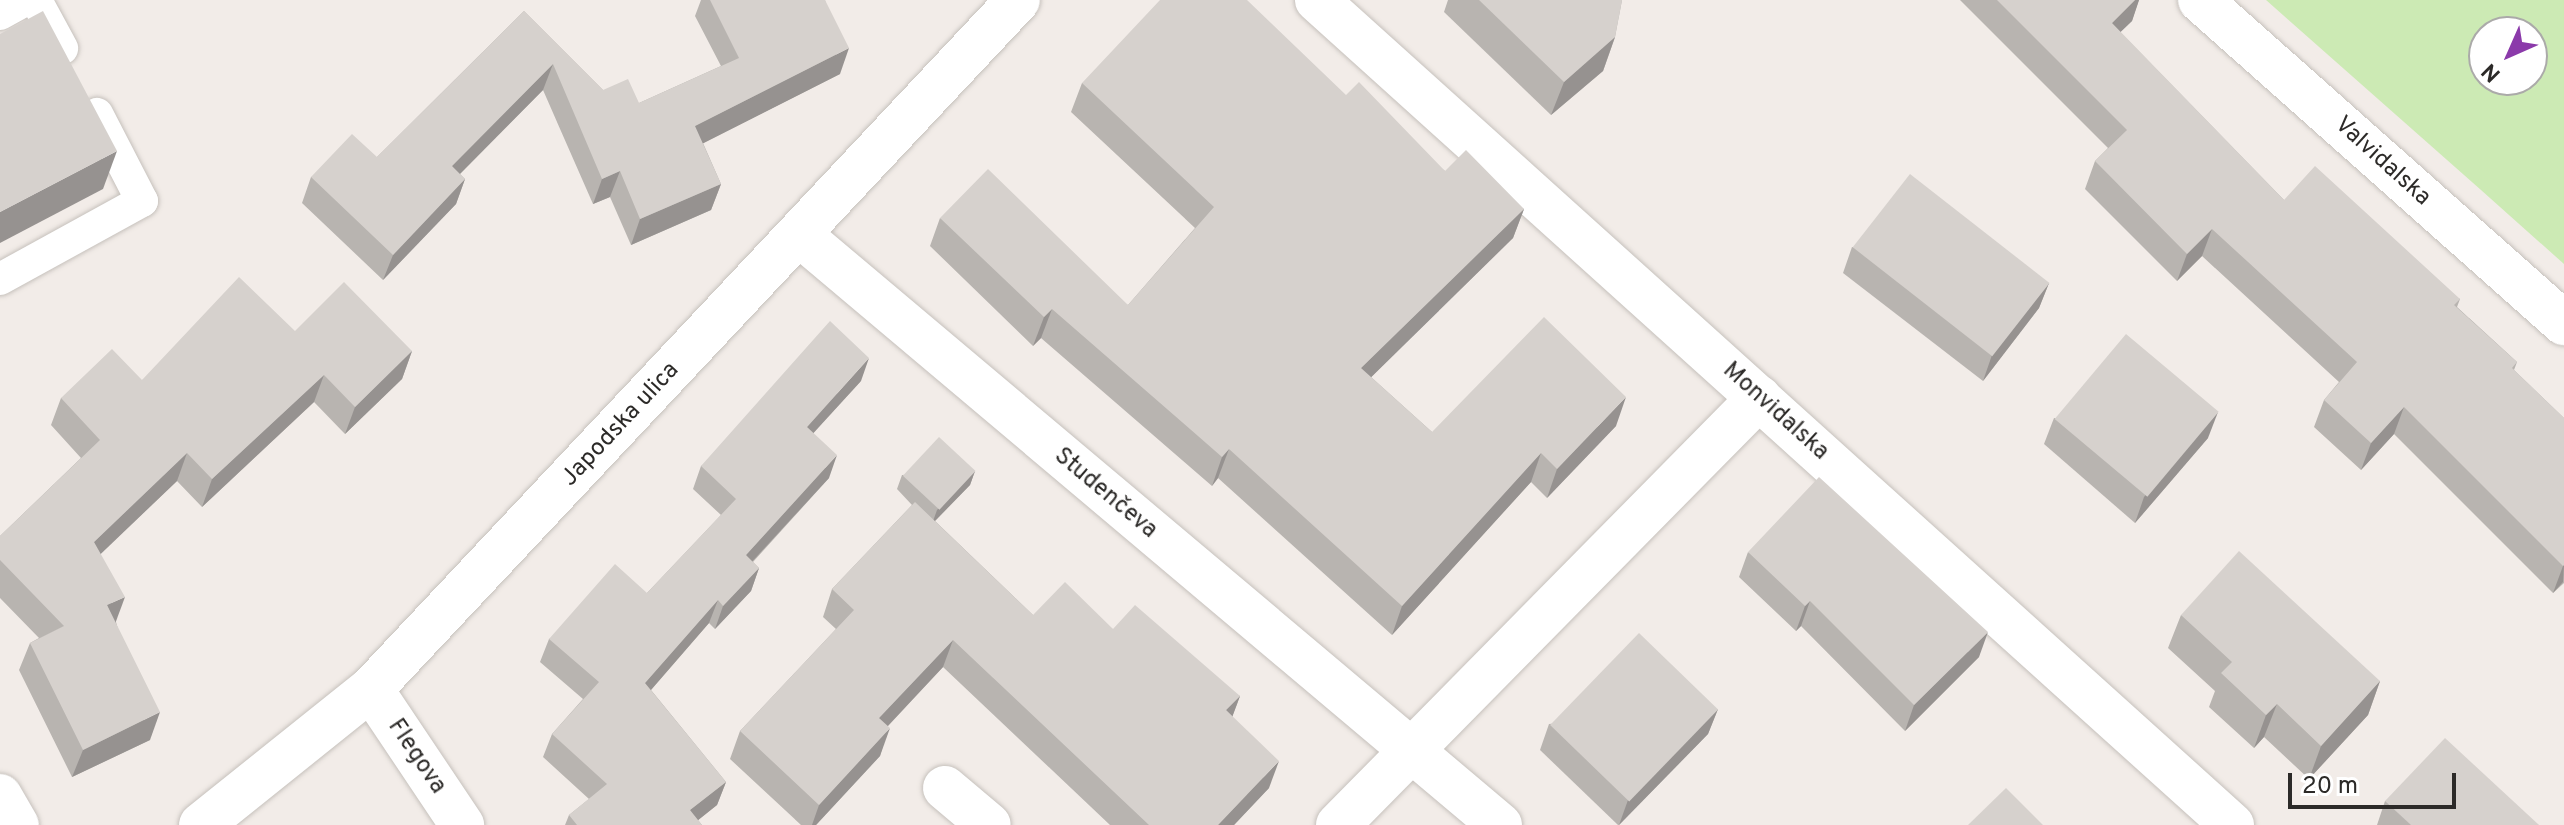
<!DOCTYPE html>
<html>
<head>
<meta charset="utf-8">
<style>
	body { margin:0 }
	#map { position:relative; width:2564px; height:825px; overflow:hidden; background:#f2ece8; font-family:Overpass,sans-serif }
	div>[style] { position:absolute }
	.green>* { inset:0; background:#cceab4 }
	.roads { filter:drop-shadow(0 0 2px #c6c1bc) drop-shadow(0 0 2px #c6c1bc) }
	.lane>* { height:32px; margin:-16px; padding:0 16px; transform-origin:16px; border-radius:16px; background:#fff }
	.street>* { height:44px; margin:-22px; padding:0 22px; transform-origin:22px; border-radius:22px; background:#fff }
	.secondary>* { height:44px; margin:-22px; padding:0 22px; transform-origin:22px; border-radius:22px; background:#fff }
	.wall>* { inset:0; background:#b8b4b0 }
	.shaded-wall>* { inset:0; background:#969290 }
	.building>* { inset:0; background:#d6d1cd; transform-origin:0 0 }
	span { translate:-50% -50%; white-space:nowrap; text-align:center; line-height:1.15; -webkit-text-stroke:7px #fff; paint-order:stroke }
	.street-label { font-size:24px; color:#2c2a28 }
	.north { position:absolute; left:2468px; top:16px; width:80px; height:80px; box-sizing:border-box; background:#fff; border:2px solid #abaaa9; border-radius:50%; rotate:225deg; font-size:22px; font-weight:700; line-height:32px; text-align:center; color:#2c2a28 }
	.north::after { content:''; display:block; margin:auto; width:28px; height:36px; background:#8b3aaa; clip-path:polygon(50% 0,100% 100%,50% 72%,0 100%) }
	.scale { position:absolute; left:2288px; top:773px; width:168px; height:36px; box-sizing:border-box; border:4px solid #2c2a28; border-top:0; padding-left:10px; font-size:24px; line-height:28px; white-space:nowrap; color:#2c2a28; -webkit-text-stroke:6px #fff; paint-order:stroke }
</style>
</head>
<body>
<div id="map">
	<div class="green">
		<i style="clip-path:polygon(evenodd,2266px 0,2564px 0,2564px 264px,2481px 190px,2266px 0,2484px 32px,2532px 32px,2532px 80px,2484px 80px,2484px 32px)"></i>
	</div>
	<div class="roads">
		<div class="lane">
			<i style="left:36px;top:0;width:55px;rotate:61.6deg"></i>
			<i style="left:0;top:14px;width:29px;rotate:-29deg"></i>
			<i style="left:0;top:279px;width:162px;rotate:-28.8deg"></i>
			<i style="left:142px;top:201px;width:98px;rotate:-117.3deg"></i>
		</div>
		<div class="street">
			<i style="left:1317px;top:0;width:1232px;rotate:42.04deg"></i>
			<i style="left:2200px;top:0;width:487px;rotate:41.6deg"></i>
			<i style="left:801px;top:236px;width:914px;rotate:40.12deg"></i>
			<i style="left:371px;top:689px;width:164px;rotate:56.2deg"></i>
			<i style="left:945px;top:788px;width:57px;rotate:40.1deg"></i>
			<i style="left:0;top:796px;width:34px;rotate:60deg"></i>
			<i style="left:1338px;top:825px;width:600px;rotate:-45.41deg"></i>
		</div>
		<div class="secondary">
			<i style="left:201px;top:825px;width:218px;rotate:-38.7deg"></i>
			<i style="left:371px;top:689px;width:945px;rotate:-46.8deg"></i>
		</div>
	</div>
	<div class="wall">
		<i style="clip-path:polygon(701px 0,825px 0,840px 74px,703px 143px,721px 184px,711px 210px,631px 245px,610px 197px,593px 204px,543px 90px,460px 174px,465px 179px,456px 204px,383px 280px,302px 203px,311px 177px,377px 157px,524px 11px,603px 90px,639px 103px,721px 66px,695px 16px)"></i>
		<i style="clip-path:polygon(1448px 0,1622px 0,1615px 37px,1603px 71px,1551px 115px,1444px 12px)"></i>
		<i style="clip-path:polygon(1960px 0,2139px 0,2132px 21px,2120px 32px,2284px 200px,2460px 299px,2457px 307px,2517px 362px,2514px 370px,2564px 418px,2564px 583px,2553px 593px,2394px 434px,2361px 470px,2314px 427px,2324px 400px,2339px 382px,2202px 256px,2177px 281px,2085px 189px,2095px 161px,2108px 148px)"></i>
		<i style="clip-path:polygon(1082px 83px,1346px 95px,1445px 171px,1524px 209px,1513px 238px,1371px 377px,1432px 432px,1616px 426px,1547px 498px,1531px 482px,1392px 635px,1218px 478px,1212px 486px,1041px 338px,1033px 346px,930px 246px,940px 218px,1128px 305px,1195px 228px,1071px 112px)"></i>
		<i style="clip-path:polygon(1852px 247px,2049px 283px,2039px 308px,1983px 381px,1843px 273px)"></i>
		<i style="clip-path:polygon(295px 331px,412px 351px,402px 379px,345px 434px,314px 402px,202px 507px,177px 481px,100px 554px,116px 622px,150px 740px,72px 777px,19px 670px,30px 643px,39px 638px,0 598px,0 536px,81px 458px,51px 425px,61px 398px,142px 380px)"></i>
		<i style="clip-path:polygon(861px 381px,813px 433px,829px 478px,753px 562px,759px 568px,751px 591px,715px 629px,709px 623px,651px 690px,726px 782px,717px 805px,698px 820px,702px 825px,565px 825px,569px 815px,589px 799px,543px 757px,552px 734px,583px 699px,540px 662px,549px 639px,647px 593px,721px 515px,693px 489px,701px 466px)"></i>
		<i style="clip-path:polygon(2054px 418px,2208px 438px,2135px 523px,2044px 444px)"></i>
		<i style="clip-path:polygon(975px 471px,970px 485px,935px 521px,1033px 615px,1113px 629px,1240px 696px,1232px 717px,1269px 788px,1234px 825px,1110px 825px,943px 667px,888px 726px,880px 756px,816px 825px,801px 825px,730px 759px,740px 731px,836px 629px,823px 617px,832px 589px,912px 505px,897px 489px,902px 475px)"></i>
		<i style="clip-path:polygon(1748px 552px,1979px 657px,1905px 731px,1801px 626px,1796px 631px,1739px 577px)"></i>
		<i style="clip-path:polygon(2181px 615px,2380px 681px,2368px 715px,2309px 779px,2264px 737px,2254px 748px,2209px 707px,2215px 691px,2168px 648px)"></i>
		<i style="clip-path:polygon(1718px 709px,1708px 734px,1619px 825px,1618px 825px,1540px 750px,1549px 724px)"></i>
		<i style="clip-path:polygon(2385px 801px,2539px 825px,2377px 825px)"></i>
	</div>
	<div class="shaded-wall">
		<i style="clip-path:polygon(2135px 0,2139px 0,2132px 21px,2102px 50px,2112px 23px)"></i>
		<i style="clip-path:polygon(1615px 37px,1603px 71px,1551px 115px,1564px 82px)"></i>
		<i style="clip-path:polygon(849px 48px,840px 74px,686px 152px,695px 126px)"></i>
		<i style="clip-path:polygon(553px 64px,543px 90px,443px 191px,452px 166px)"></i>
		<i style="clip-path:polygon(117px 151px,103px 189px,0 243px,0 212px)"></i>
		<i style="clip-path:polygon(620px 171px,610px 197px,593px 204px,602px 179px)"></i>
		<i style="clip-path:polygon(465px 179px,456px 204px,383px 280px,393px 255px)"></i>
		<i style="clip-path:polygon(721px 184px,711px 210px,631px 245px,640px 219px)"></i>
		<i style="clip-path:polygon(1524px 209px,1513px 238px,1351px 397px,1361px 368px)"></i>
		<i style="clip-path:polygon(2212px 229px,2202px 256px,2177px 281px,2187px 254px)"></i>
		<i style="clip-path:polygon(2049px 283px,2039px 308px,1983px 381px,1992px 355px)"></i>
		<i style="clip-path:polygon(1052px 309px,1041px 338px,1033px 346px,1044px 317px)"></i>
		<i style="clip-path:polygon(412px 351px,402px 379px,345px 434px,355px 407px)"></i>
		<i style="clip-path:polygon(869px 358px,861px 381px,798px 450px,807px 427px)"></i>
		<i style="clip-path:polygon(324px 375px,314px 402px,202px 507px,212px 479px)"></i>
		<i style="clip-path:polygon(1626px 397px,1616px 426px,1547px 498px,1557px 469px)"></i>
		<i style="clip-path:polygon(2404px 407px,2394px 434px,2361px 470px,2371px 443px)"></i>
		<i style="clip-path:polygon(2218px 412px,2208px 438px,2135px 523px,2144px 497px)"></i>
		<i style="clip-path:polygon(1229px 449px,1218px 478px,1212px 486px,1222px 457px)"></i>
		<i style="clip-path:polygon(187px 453px,177px 481px,84px 570px,94px 542px)"></i>
		<i style="clip-path:polygon(1541px 453px,1531px 482px,1392px 635px,1402px 606px)"></i>
		<i style="clip-path:polygon(837px 455px,829px 478px,737px 578px,746px 555px)"></i>
		<i style="clip-path:polygon(975px 471px,970px 485px,932px 524px,937px 510px)"></i>
		<i style="clip-path:polygon(2564px 565px,2563px 582px,2553px 593px,2563px 566px)"></i>
		<i style="clip-path:polygon(759px 568px,751px 591px,715px 629px,723px 606px)"></i>
		<i style="clip-path:polygon(125px 597px,115px 624px,107px 605px)"></i>
		<i style="clip-path:polygon(718px 600px,709px 623px,637px 706px,645px 683px)"></i>
		<i style="clip-path:polygon(1810px 601px,1801px 626px,1796px 631px,1805px 606px)"></i>
		<i style="clip-path:polygon(1988px 632px,1979px 657px,1905px 731px,1914px 705px)"></i>
		<i style="clip-path:polygon(953px 640px,943px 667px,869px 746px,879px 718px)"></i>
		<i style="clip-path:polygon(2380px 681px,2368px 715px,2309px 779px,2321px 746px)"></i>
		<i style="clip-path:polygon(1240px 696px,1230px 723px,1226px 710px)"></i>
		<i style="clip-path:polygon(2277px 704px,2264px 737px,2254px 748px,2266px 715px)"></i>
		<i style="clip-path:polygon(1718px 709px,1708px 734px,1619px 825px,1628px 800px)"></i>
		<i style="clip-path:polygon(160px 712px,150px 740px,72px 777px,83px 750px)"></i>
		<i style="clip-path:polygon(890px 728px,880px 756px,816px 825px,812px 825px,819px 805px)"></i>
		<i style="clip-path:polygon(1279px 761px,1269px 788px,1234px 825px,1218px 825px)"></i>
		<i style="clip-path:polygon(726px 782px,717px 805px,692px 825px,690px 810px)"></i>
	</div>
	<div class="building">
		<i style="clip-path:polygon(710px 0,825px 0,849px 48px,695px 126px,721px 184px,640px 219px,620px 171px,602px 179px,553px 64px,452px 166px,465px 179px,393px 255px,311px 177px,352px 134px,377px 157px,524px 11px,603px 90px,628px 79px,639px 103px,739px 58px)"></i>
		<i style="clip-path:polygon(1160px 0,1247px 0,1346px 95px,1359px 82px,1445px 171px,1466px 150px,1524px 209px,1361px 368px,1432px 432px,1544px 317px,1626px 397px,1557px 469px,1541px 453px,1402px 606px,1229px 449px,1222px 457px,1052px 309px,1044px 317px,940px 218px,988px 169px,1128px 305px,1214px 207px,1082px 83px)"></i>
		<i style="clip-path:polygon(1479px 0,1622px 0,1615px 37px,1564px 82px)"></i>
		<i style="clip-path:polygon(1997px 0,2135px 0,2112px 23px,2284px 200px,2315px 166px,2460px 299px,2454px 305px,2517px 362px,2512px 368px,2564px 418px,2564px 565px,2563px 566px,2404px 407px,2371px 443px,2324px 400px,2357px 362px,2212px 229px,2187px 254px,2095px 161px,2127px 130px)"></i>
		<i style="clip-path:polygon(43px 11px,117px 151px,0 212px,0 34px)"></i>
		<i style="left:1910px;top:174px;width:177px;height:93px;rotate:38deg"></i>
		<i style="clip-path:polygon(239px 277px,295px 331px,344px 282px,412px 351px,355px 407px,324px 375px,212px 479px,187px 453px,94px 542px,125px 597px,107px 605px,160px 712px,83px 750px,30px 643px,64px 626px,0 560px,0 536px,100px 440px,61px 398px,112px 349px,142px 380px)"></i>
		<i style="clip-path:polygon(830px 321px,869px 358px,807px 427px,837px 455px,746px 555px,759px 568px,723px 606px,718px 600px,645px 683px,726px 782px,690px 810px,702px 825px,577px 825px,569px 815px,607px 784px,552px 734px,599px 682px,549px 639px,615px 564px,647px 593px,736px 499px,701px 466px)"></i>
		<i style="left:2126px;top:334px;width:121px;height:111px;rotate:40deg"></i>
		<i style="left:939px;top:437px;width:50px;height:53px;rotate:43deg"></i>
		<i style="clip-path:polygon(1819px 477px,1988px 632px,1914px 705px,1810px 601px,1805px 606px,1748px 552px)"></i>
		<i style="clip-path:polygon(915px 502px,1033px 615px,1065px 582px,1113px 629px,1135px 605px,1240px 696px,1226px 710px,1279px 761px,1218px 825px,1149px 825px,953px 640px,879px 718px,890px 728px,819px 805px,740px 731px,854px 610px,832px 589px)"></i>
		<i style="clip-path:polygon(2239px 551px,2380px 681px,2321px 746px,2277px 704px,2266px 715px,2221px 673px,2232px 662px,2181px 615px)"></i>
		<i style="left:1639px;top:633px;width:110px;height:128px;rotate:44deg"></i>
		<i style="clip-path:polygon(2445px 738px,2539px 825px,2411px 825px,2385px 801px)"></i>
		<i style="clip-path:polygon(2006px 788px,2043px 825px,1968px 825px)"></i>
	</div>
	<div class="street-label">
		<span style="left:2382px;top:162px;rotate:42deg">Valvidalska</span>
		<span style="left:1775px;top:412px;rotate:42deg">Monvidalska</span>
		<span style="left:621px;top:425px;rotate:-47deg">Japodska ulica</span>
		<span style="left:1105px;top:494px;rotate:40deg">Studenčeva</span>
		<span style="left:416px;top:757px;rotate:56deg">Flegova</span>
	</div>
	<div class="north">N</div>
	<div class="scale">20 m</div>
</div>
</body>
</html>
